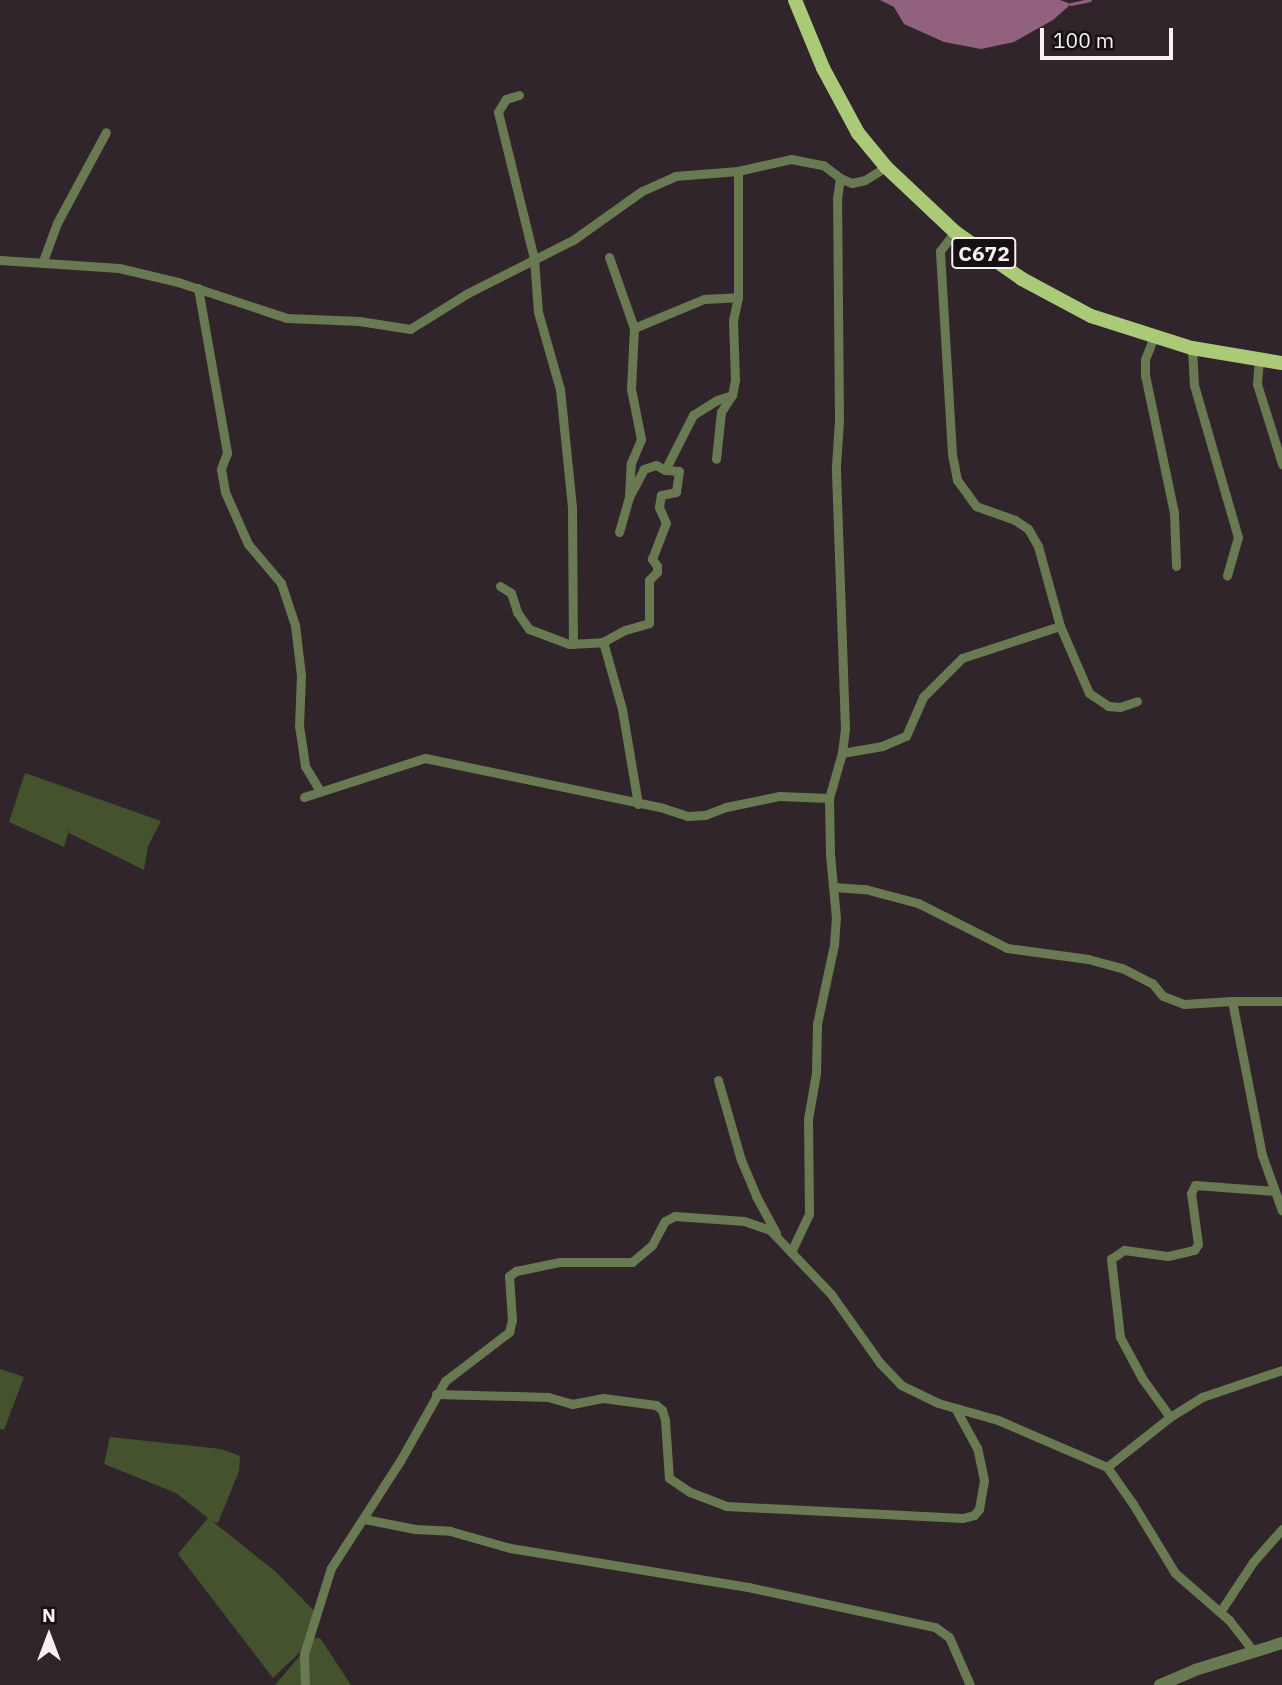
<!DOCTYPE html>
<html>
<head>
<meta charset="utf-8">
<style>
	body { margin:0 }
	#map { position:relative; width:1282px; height:1685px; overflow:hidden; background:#30252b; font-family:"IBM Plex Sans",sans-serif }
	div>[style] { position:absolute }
	.green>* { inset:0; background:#44522d }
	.water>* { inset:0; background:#92617e }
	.stream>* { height:2.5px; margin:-1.25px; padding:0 1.25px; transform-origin:1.25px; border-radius:1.25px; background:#92617e }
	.minor>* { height:9px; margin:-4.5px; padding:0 4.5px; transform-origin:4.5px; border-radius:4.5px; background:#697952 }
	.tertiary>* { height:12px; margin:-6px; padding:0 6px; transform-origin:6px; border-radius:6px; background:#697952 }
	.primary>* { height:14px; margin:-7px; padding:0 7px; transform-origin:7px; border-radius:7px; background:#aaca78 }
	span { translate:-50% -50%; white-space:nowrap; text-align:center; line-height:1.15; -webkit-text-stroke:7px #151013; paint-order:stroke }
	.shield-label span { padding:2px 5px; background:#151013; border:2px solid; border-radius:5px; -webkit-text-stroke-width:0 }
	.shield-label { font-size:21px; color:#f8f0f4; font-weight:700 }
	.north { position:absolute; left:14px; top:1601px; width:70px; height:70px; -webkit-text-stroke:5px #151013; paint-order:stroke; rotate:0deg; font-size:19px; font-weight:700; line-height:28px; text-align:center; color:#f8f0f4 }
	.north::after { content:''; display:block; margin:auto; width:24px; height:32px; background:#f8f0f4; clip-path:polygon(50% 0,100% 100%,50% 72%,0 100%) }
	.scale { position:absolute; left:1040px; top:28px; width:133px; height:32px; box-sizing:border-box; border:4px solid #f8f0f4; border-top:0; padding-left:9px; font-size:21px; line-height:24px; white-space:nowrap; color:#f8f0f4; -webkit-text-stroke:5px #151013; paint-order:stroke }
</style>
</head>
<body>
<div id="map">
	<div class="green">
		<i style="clip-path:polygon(25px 773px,161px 821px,148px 846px,144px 870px,69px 833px,70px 827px,64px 847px,9px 822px)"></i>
		<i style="clip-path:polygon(0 1369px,24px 1377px,4px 1430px,0 1429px)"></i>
		<i style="clip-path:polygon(110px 1437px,221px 1449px,240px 1456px,239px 1471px,218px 1523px,212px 1521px,276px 1572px,316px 1613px,301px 1651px,273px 1678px,178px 1554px,208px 1518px,176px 1493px,104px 1464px)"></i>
		<i style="clip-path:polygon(315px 1638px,320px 1638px,351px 1685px,275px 1685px)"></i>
	</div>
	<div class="water">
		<i style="clip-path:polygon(880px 0,1060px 0,1071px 4px,1053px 20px,1014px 42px,981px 49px,944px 42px,904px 24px,894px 7px)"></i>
	</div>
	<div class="stream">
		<i style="left:1071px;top:4px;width:19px;rotate:-12deg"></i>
	</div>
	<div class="minor">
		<i style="left:519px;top:95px;width:14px;rotate:163deg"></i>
		<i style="left:506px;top:99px;width:15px;rotate:122deg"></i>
		<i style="left:498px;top:112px;width:151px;rotate:76.2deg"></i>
		<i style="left:534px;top:259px;width:53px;rotate:85.7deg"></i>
		<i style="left:538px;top:312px;width:80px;rotate:74.1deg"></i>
		<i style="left:560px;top:389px;width:120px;rotate:84.2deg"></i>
		<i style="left:572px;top:508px;width:136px;rotate:89.6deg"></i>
		<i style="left:609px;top:257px;width:75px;rotate:70.6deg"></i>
		<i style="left:0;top:260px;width:119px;rotate:3.8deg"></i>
		<i style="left:119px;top:268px;width:61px;rotate:13.3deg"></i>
		<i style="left:178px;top:282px;width:115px;rotate:18.3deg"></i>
		<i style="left:287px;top:318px;width:72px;rotate:2.4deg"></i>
		<i style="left:359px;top:321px;width:52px;rotate:8.9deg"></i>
		<i style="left:410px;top:329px;width:68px;rotate:-31.8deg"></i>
		<i style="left:468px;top:293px;width:118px;rotate:-26.8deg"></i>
		<i style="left:573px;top:240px;width:85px;rotate:-35.4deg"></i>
		<i style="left:642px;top:191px;width:36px;rotate:-24deg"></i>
		<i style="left:675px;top:176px;width:63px;rotate:-4.5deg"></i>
		<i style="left:738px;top:171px;width:54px;rotate:-12.8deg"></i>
		<i style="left:791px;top:159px;width:33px;rotate:11deg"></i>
		<i style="left:823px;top:165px;width:21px;rotate:37deg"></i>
		<i style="left:43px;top:261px;width:40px;rotate:-69.8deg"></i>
		<i style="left:57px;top:223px;width:103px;rotate:-61.7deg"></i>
		<i style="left:198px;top:288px;width:168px;rotate:80deg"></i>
		<i style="left:227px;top:453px;width:17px;rotate:111deg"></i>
		<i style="left:221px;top:469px;width:23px;rotate:80deg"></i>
		<i style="left:225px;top:492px;width:57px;rotate:66.1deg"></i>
		<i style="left:248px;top:544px;width:51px;rotate:49.8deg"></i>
		<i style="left:281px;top:583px;width:44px;rotate:71.6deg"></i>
		<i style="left:295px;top:625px;width:50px;rotate:83.2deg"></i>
		<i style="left:301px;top:675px;width:51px;rotate:92.2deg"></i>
		<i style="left:299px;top:726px;width:26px;rotate:81deg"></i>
		<i style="left:303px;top:752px;width:14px;rotate:82deg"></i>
		<i style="left:305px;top:766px;width:29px;rotate:59deg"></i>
		<i style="left:738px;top:297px;width:126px;rotate:-90deg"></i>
		<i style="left:1154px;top:336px;width:26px;rotate:111deg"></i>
		<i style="left:1145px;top:360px;width:15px;rotate:90deg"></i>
		<i style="left:1145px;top:375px;width:141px;rotate:78.1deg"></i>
		<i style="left:1174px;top:513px;width:53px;rotate:87.8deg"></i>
		<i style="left:1192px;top:348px;width:37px;rotate:87deg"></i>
		<i style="left:1194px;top:385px;width:158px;rotate:73.9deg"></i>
		<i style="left:1238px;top:537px;width:40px;rotate:106deg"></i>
		<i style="left:1259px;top:360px;width:24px;rotate:95deg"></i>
		<i style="left:1257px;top:384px;width:84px;rotate:72.6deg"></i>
		<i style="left:665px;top:470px;width:10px;rotate:-151deg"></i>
		<i style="left:656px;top:465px;width:13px;rotate:162deg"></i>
		<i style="left:644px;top:469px;width:32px;rotate:118deg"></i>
		<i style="left:629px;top:497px;width:34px;rotate:-87deg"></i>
		<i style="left:631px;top:463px;width:26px;rotate:-67deg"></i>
		<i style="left:641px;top:439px;width:51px;rotate:-101.3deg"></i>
		<i style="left:631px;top:389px;width:61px;rotate:-87.2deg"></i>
		<i style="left:634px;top:328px;width:76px;rotate:-22.5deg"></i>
		<i style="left:704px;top:299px;width:34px;rotate:-3deg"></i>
		<i style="left:738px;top:297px;width:24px;rotate:102deg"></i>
		<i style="left:733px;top:320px;width:60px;rotate:88.1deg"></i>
		<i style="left:735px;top:380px;width:15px;rotate:101deg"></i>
		<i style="left:619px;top:532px;width:36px;rotate:-74deg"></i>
		<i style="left:500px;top:586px;width:13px;rotate:32deg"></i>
		<i style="left:511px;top:593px;width:20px;rotate:72deg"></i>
		<i style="left:517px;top:612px;width:21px;rotate:55deg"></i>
		<i style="left:529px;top:629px;width:43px;rotate:20.6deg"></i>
		<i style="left:569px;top:644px;width:34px;rotate:-3deg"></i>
		<i style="left:1060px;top:626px;width:73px;rotate:66.6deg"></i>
		<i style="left:1089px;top:693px;width:23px;rotate:34deg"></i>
		<i style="left:1108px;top:706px;width:12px;rotate:5deg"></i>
		<i style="left:1120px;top:707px;width:18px;rotate:-19deg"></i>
		<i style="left:842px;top:753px;width:41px;rotate:-9.9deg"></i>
		<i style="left:882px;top:746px;width:26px;rotate:-23deg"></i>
		<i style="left:906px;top:736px;width:43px;rotate:-66.4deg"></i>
		<i style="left:923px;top:697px;width:55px;rotate:-45deg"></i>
		<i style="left:962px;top:658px;width:103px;rotate:-18.1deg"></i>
		<i style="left:1060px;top:626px;width:83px;rotate:-105.4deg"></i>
		<i style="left:1038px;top:546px;width:20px;rotate:-120deg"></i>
		<i style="left:1028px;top:529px;width:16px;rotate:-145deg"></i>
		<i style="left:1015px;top:520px;width:41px;rotate:-160.3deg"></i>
		<i style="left:976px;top:506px;width:32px;rotate:-126deg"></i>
		<i style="left:957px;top:480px;width:26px;rotate:-101deg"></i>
		<i style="left:952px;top:454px;width:203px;rotate:-93.4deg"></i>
		<i style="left:940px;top:251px;width:24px;rotate:-52deg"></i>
		<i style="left:304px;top:797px;width:127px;rotate:-17.9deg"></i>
		<i style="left:425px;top:758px;width:240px;rotate:11.8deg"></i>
		<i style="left:660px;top:807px;width:29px;rotate:18deg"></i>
		<i style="left:688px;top:816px;width:17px;rotate:-3deg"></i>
		<i style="left:705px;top:815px;width:22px;rotate:-21deg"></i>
		<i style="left:726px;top:807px;width:54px;rotate:-11.7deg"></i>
		<i style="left:779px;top:796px;width:50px;rotate:2.3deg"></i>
		<i style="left:638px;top:804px;width:96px;rotate:-99.6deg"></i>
		<i style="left:622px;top:709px;width:70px;rotate:-105.8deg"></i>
		<i style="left:603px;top:642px;width:25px;rotate:-29deg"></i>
		<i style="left:625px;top:630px;width:25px;rotate:-16deg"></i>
		<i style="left:649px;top:623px;width:43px;rotate:-90deg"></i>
		<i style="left:649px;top:580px;width:11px;rotate:-45deg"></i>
		<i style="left:657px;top:572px;width:6px;rotate:-90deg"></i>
		<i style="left:657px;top:566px;width:9px;rotate:-126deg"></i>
		<i style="left:652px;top:559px;width:39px;rotate:-69deg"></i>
		<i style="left:666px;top:523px;width:17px;rotate:-114deg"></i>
		<i style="left:659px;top:507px;width:12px;rotate:-81deg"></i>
		<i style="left:661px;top:495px;width:15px;rotate:-11deg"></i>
		<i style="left:676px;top:492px;width:21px;rotate:-82deg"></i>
		<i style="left:679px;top:471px;width:14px;rotate:-176deg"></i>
		<i style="left:665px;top:470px;width:62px;rotate:-63deg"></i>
		<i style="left:693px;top:415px;width:28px;rotate:-32deg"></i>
		<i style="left:717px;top:400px;width:16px;rotate:-18deg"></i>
		<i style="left:732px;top:395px;width:20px;rotate:123deg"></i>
		<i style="left:721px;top:412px;width:47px;rotate:96.1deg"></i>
		<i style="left:834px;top:887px;width:31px;rotate:4deg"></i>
		<i style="left:865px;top:889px;width:55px;rotate:14.8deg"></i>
		<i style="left:918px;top:903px;width:100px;rotate:26.8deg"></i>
		<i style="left:1007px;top:948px;width:82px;rotate:7.7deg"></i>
		<i style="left:1088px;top:959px;width:35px;rotate:15deg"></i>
		<i style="left:1122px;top:968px;width:34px;rotate:27deg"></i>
		<i style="left:1152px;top:983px;width:17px;rotate:50deg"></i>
		<i style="left:1163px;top:996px;width:22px;rotate:21deg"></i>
		<i style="left:1184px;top:1004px;width:48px;rotate:-3.6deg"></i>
		<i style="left:1232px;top:1001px;width:157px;rotate:79deg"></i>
		<i style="left:1262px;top:1155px;width:59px;rotate:70.3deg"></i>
		<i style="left:1232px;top:1001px;width:50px"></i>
		<i style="left:718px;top:1080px;width:83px;rotate:74deg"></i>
		<i style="left:741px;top:1160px;width:39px;rotate:67deg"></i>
		<i style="left:756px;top:1196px;width:42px;rotate:61.6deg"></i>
		<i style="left:791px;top:1252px;width:42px;rotate:-64.7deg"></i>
		<i style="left:809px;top:1214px;width:95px;rotate:-90.6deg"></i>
		<i style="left:808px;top:1119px;width:47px;rotate:-80.1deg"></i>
		<i style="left:816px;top:1073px;width:49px;rotate:-88.8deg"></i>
		<i style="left:817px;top:1024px;width:81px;rotate:-77.9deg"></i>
		<i style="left:834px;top:945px;width:27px;rotate:-86deg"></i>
		<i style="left:836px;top:918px;width:63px;rotate:-95.4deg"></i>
		<i style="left:830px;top:855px;width:57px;rotate:-91deg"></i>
		<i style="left:829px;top:798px;width:47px;rotate:-73.9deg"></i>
		<i style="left:842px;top:753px;width:24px;rotate:-83deg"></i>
		<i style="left:845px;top:729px;width:263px;rotate:-92deg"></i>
		<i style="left:836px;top:466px;width:47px;rotate:-86.3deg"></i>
		<i style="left:839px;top:419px;width:220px;rotate:-90.5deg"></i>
		<i style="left:837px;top:199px;width:21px;rotate:-82deg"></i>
		<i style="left:840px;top:178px;width:13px;rotate:23deg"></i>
		<i style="left:852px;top:183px;width:13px;rotate:-13deg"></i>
		<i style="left:865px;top:180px;width:25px;rotate:-32deg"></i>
		<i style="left:436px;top:1394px;width:112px;rotate:1.5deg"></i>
		<i style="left:548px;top:1397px;width:25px;rotate:16deg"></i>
		<i style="left:572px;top:1404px;width:32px;rotate:-11deg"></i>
		<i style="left:603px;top:1398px;width:53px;rotate:7.5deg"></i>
		<i style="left:656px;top:1405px;width:8px;rotate:40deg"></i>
		<i style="left:662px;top:1410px;width:10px;rotate:73deg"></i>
		<i style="left:665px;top:1420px;width:58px;rotate:86.1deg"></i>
		<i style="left:669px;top:1478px;width:25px;rotate:34deg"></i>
		<i style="left:690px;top:1492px;width:39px;rotate:21deg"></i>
		<i style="left:726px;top:1506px;width:237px;rotate:2.9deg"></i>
		<i style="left:963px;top:1518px;width:11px;rotate:-15deg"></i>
		<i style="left:974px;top:1515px;width:8px;rotate:-50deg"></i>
		<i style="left:979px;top:1509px;width:29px;rotate:-80deg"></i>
		<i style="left:984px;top:1480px;width:33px;rotate:-102deg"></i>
		<i style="left:977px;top:1448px;width:46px;rotate:-118.8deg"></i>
		<i style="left:1170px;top:1417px;width:48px;rotate:-125.7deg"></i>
		<i style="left:1142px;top:1378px;width:47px;rotate:-118.2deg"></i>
		<i style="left:1120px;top:1337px;width:79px;rotate:-96.6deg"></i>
		<i style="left:1111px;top:1259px;width:16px;rotate:-35deg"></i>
		<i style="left:1124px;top:1250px;width:44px;rotate:7.8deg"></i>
		<i style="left:1168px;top:1256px;width:27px;rotate:-13deg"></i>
		<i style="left:1194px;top:1250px;width:7px;rotate:-56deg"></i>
		<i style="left:1198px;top:1244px;width:51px;rotate:-97.8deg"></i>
		<i style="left:1191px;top:1193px;width:9px;rotate:-63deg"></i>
		<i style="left:1195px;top:1185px;width:79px;rotate:4.3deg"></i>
		<i style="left:1107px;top:1467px;width:80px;rotate:-38.4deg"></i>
		<i style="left:1170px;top:1417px;width:38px;rotate:-32deg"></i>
		<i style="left:1202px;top:1397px;width:84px;rotate:-18.6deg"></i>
		<i style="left:364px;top:1519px;width:52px;rotate:11.1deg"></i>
		<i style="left:415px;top:1529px;width:35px;rotate:3deg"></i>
		<i style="left:450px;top:1531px;width:62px;rotate:15.8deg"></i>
		<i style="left:510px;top:1548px;width:241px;rotate:9.3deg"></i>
		<i style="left:748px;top:1587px;width:191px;rotate:12.1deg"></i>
		<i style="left:935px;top:1627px;width:17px;rotate:36deg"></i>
		<i style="left:949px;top:1637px;width:52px;rotate:66.4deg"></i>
		<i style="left:1220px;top:1612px;width:60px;rotate:-56.6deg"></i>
		<i style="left:1253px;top:1562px;width:44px;rotate:-48.7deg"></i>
		<i style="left:305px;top:1685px;width:31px;rotate:-92deg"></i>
		<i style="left:304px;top:1654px;width:90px;rotate:-72.6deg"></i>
		<i style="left:331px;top:1568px;width:127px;rotate:-57.2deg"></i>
		<i style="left:400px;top:1461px;width:92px;rotate:-60.6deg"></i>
		<i style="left:445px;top:1381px;width:81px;rotate:-37.4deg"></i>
		<i style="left:509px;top:1332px;width:12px;rotate:-76deg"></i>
		<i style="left:512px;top:1320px;width:44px;rotate:-93.9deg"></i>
		<i style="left:509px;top:1276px;width:9px;rotate:-36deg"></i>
		<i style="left:516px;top:1271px;width:45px;rotate:-11.6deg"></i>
		<i style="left:560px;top:1262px;width:72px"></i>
		<i style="left:632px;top:1262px;width:26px;rotate:-40deg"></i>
		<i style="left:652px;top:1245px;width:27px;rotate:-62deg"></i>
		<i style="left:665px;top:1221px;width:11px;rotate:-27deg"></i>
		<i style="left:675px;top:1216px;width:69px;rotate:4.1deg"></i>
		<i style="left:744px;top:1221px;width:28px;rotate:19deg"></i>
		<i style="left:770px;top:1230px;width:88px;rotate:46.4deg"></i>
		<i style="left:831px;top:1294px;width:85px;rotate:54.6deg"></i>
		<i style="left:880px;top:1363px;width:30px;rotate:46deg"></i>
		<i style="left:901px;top:1385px;width:41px;rotate:25.9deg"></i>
		<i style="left:938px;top:1403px;width:62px;rotate:15.8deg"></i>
		<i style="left:998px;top:1420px;width:119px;rotate:23.3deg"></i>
		<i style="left:1107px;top:1467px;width:45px;rotate:54.9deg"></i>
		<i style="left:1133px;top:1504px;width:81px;rotate:58.7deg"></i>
		<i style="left:1175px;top:1573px;width:72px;rotate:41deg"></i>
		<i style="left:1229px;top:1620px;width:39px;rotate:52deg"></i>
	</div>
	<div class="tertiary">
		<i style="left:1160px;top:1685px;width:38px;rotate:-23deg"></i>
		<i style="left:1195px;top:1670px;width:91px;rotate:-17.2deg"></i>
	</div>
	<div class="primary">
		<i style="left:795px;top:0;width:74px;rotate:67.6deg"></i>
		<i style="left:823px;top:68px;width:74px;rotate:61.7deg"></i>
		<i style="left:858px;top:133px;width:44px;rotate:50.5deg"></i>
		<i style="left:886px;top:167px;width:95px;rotate:43.3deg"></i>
		<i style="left:955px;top:232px;width:82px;rotate:35deg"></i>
		<i style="left:1022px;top:279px;width:78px;rotate:28.2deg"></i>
		<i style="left:1091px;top:316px;width:106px;rotate:17.6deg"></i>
		<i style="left:1192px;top:348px;width:91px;rotate:9.5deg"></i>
	</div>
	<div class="shield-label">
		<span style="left:984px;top:253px">C672</span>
	</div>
	<div class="north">N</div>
	<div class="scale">100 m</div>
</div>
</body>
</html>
